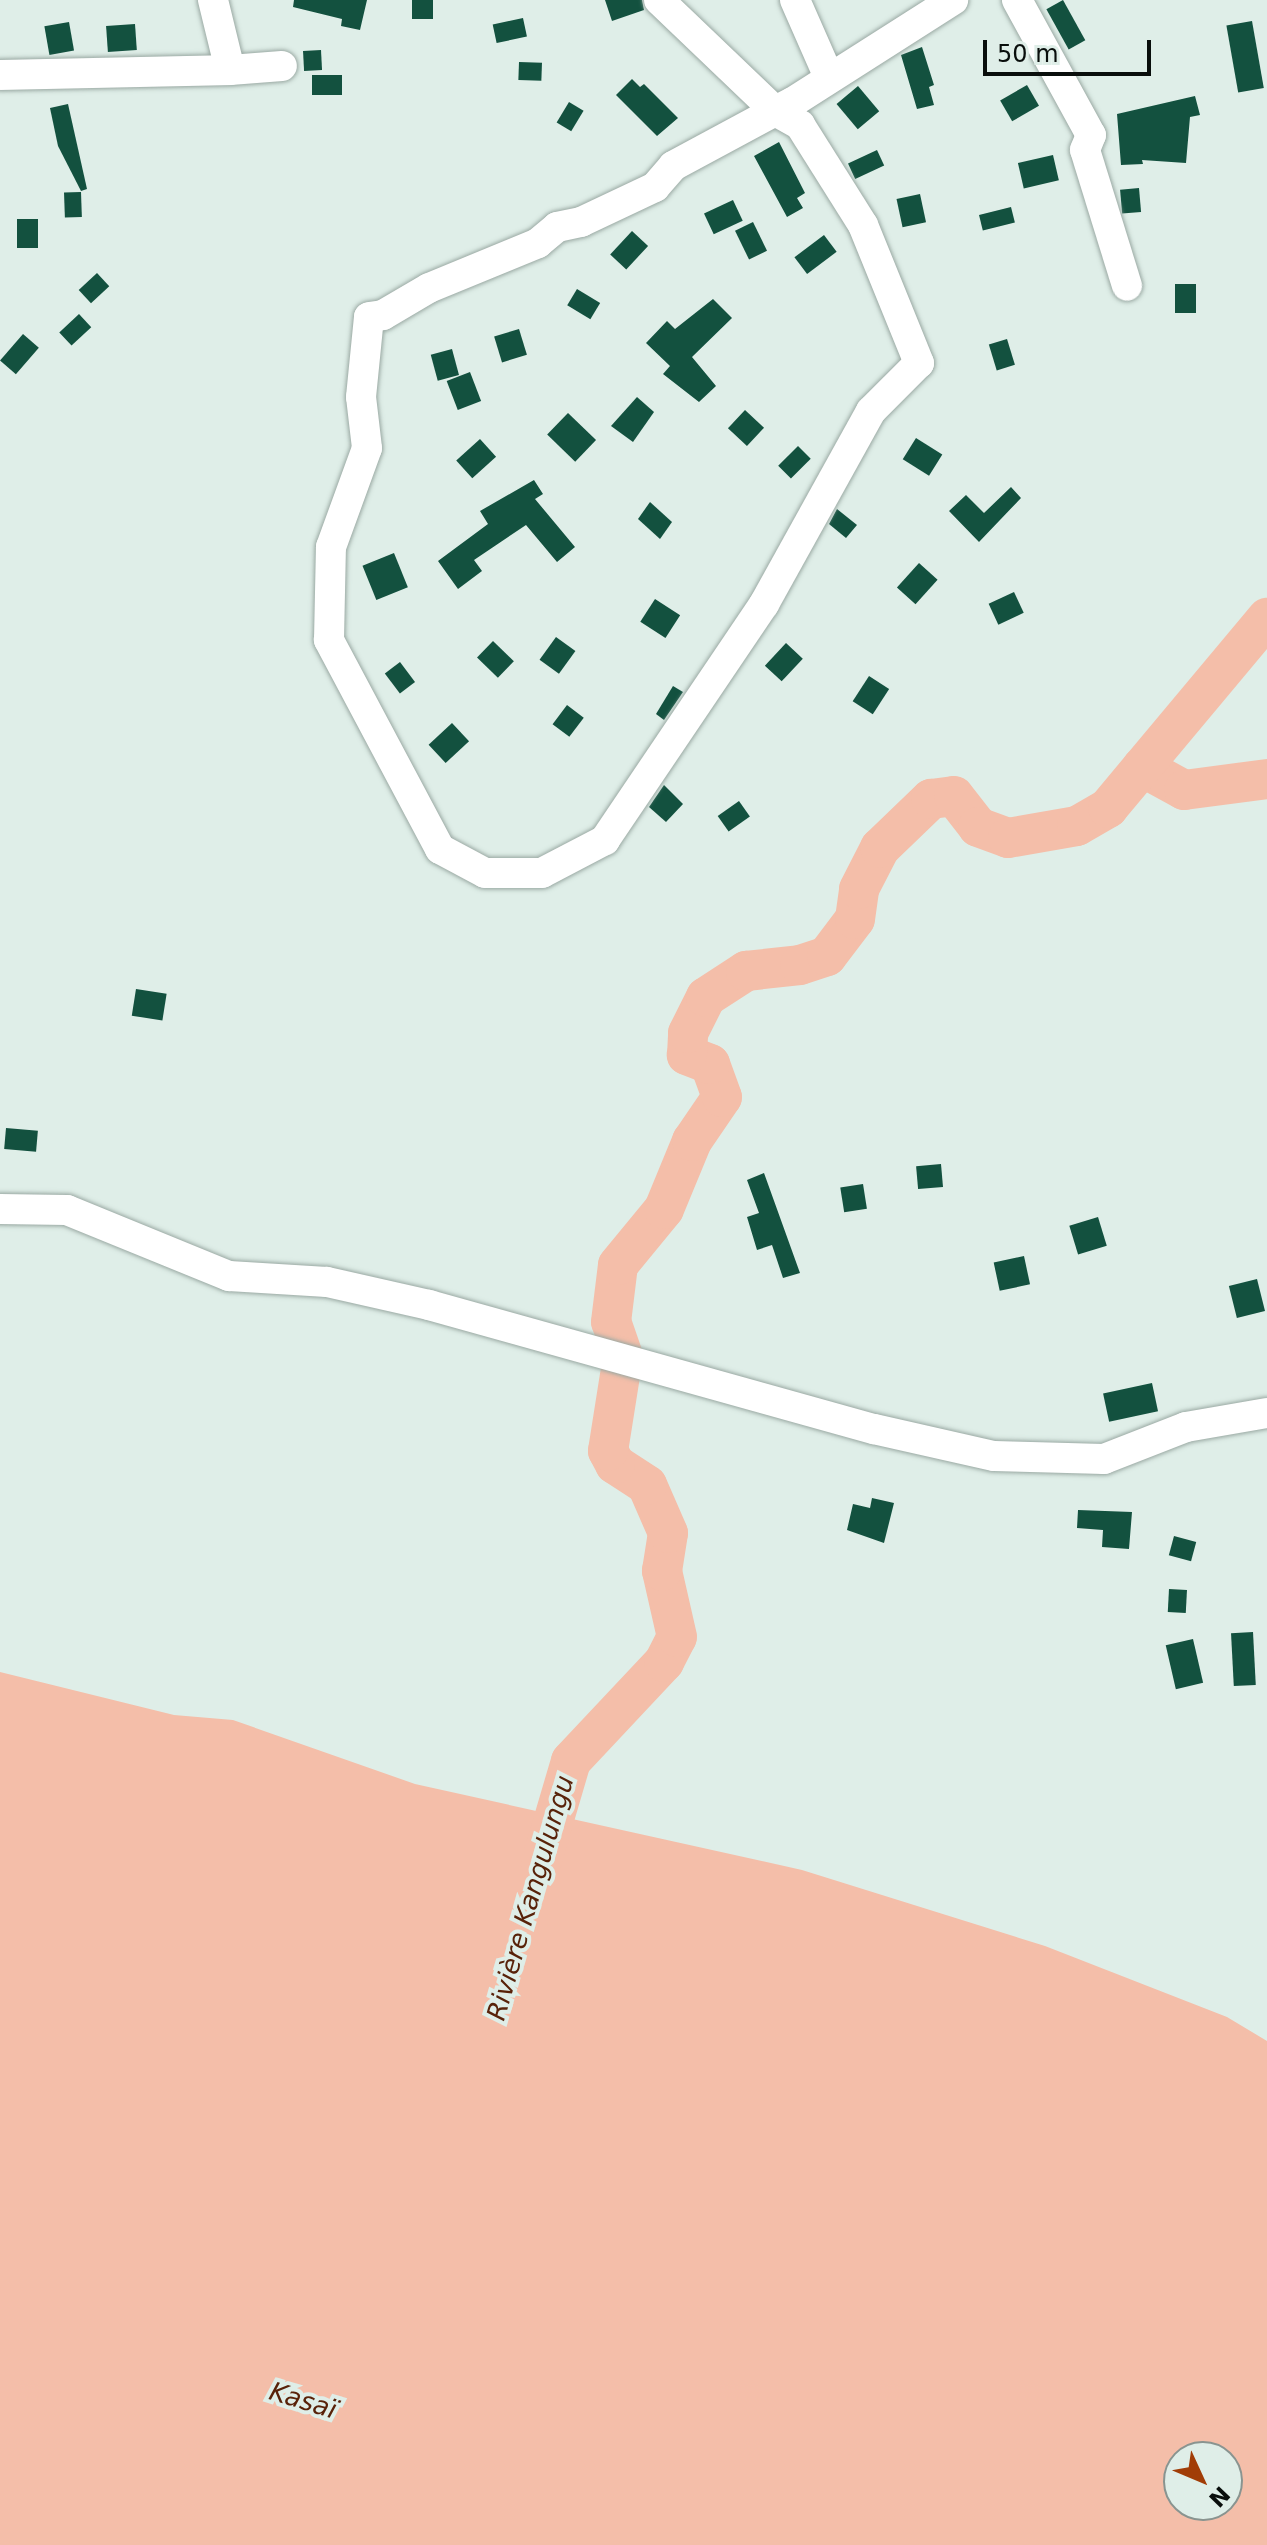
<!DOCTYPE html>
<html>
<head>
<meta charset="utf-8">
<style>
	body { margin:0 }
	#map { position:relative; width:1267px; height:2545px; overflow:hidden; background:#dfeee8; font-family:"DejaVu Sans",sans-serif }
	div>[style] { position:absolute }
	.water>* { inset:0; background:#f4bea9 }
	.river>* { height:40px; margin:-20px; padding:0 20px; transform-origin:20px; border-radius:20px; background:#f4bea9 }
	.building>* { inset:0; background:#13513f; transform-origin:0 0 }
	.roads { filter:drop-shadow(0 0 2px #9aa9a3) drop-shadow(0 0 2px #9aa9a3) }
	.minor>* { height:30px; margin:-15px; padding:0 15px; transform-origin:15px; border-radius:15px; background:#fff }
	span { translate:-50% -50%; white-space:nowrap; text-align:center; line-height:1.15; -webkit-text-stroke:8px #dfeee8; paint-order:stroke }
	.water-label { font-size:26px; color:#582209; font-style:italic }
	.north { position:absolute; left:1163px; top:2441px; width:80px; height:80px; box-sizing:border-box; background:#dfeee8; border:2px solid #899490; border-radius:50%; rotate:134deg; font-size:22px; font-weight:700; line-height:32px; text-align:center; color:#090e0c }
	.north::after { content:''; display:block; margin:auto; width:28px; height:36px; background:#a13d07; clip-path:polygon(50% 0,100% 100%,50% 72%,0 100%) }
	.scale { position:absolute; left:983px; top:40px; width:168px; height:36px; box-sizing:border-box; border:4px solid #090e0c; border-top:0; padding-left:10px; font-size:24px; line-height:28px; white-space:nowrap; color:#090e0c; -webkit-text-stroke:6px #dfeee8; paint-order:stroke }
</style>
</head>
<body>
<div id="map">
	<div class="water">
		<i style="clip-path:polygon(evenodd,0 1672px,174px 1715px,233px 1720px,415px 1784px,802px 1870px,1045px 1946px,1227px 2017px,1267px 2041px,1267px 2545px,0 2545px,0 1672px,1179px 2457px,1227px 2457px,1227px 2505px,1179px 2505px,1179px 2457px)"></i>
	</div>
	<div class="river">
		<i style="left:1142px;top:767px;width:48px;rotate:28.7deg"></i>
		<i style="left:1184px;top:790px;width:84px;rotate:-7.5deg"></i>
		<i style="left:541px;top:1863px;width:106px;rotate:-73.6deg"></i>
		<i style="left:571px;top:1761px;width:136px;rotate:-46.8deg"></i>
		<i style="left:664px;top:1662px;width:28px;rotate:-63deg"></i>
		<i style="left:677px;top:1637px;width:68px;rotate:-102.8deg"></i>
		<i style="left:662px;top:1571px;width:38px;rotate:-81deg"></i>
		<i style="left:668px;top:1533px;width:52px;rotate:-113.6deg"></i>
		<i style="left:647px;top:1485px;width:38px;rotate:-147deg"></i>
		<i style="left:615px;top:1464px;width:15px;rotate:-118deg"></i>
		<i style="left:608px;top:1451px;width:96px;rotate:-81deg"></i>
		<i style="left:623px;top:1356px;width:36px;rotate:-109deg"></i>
		<i style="left:611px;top:1322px;width:57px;rotate:-83deg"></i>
		<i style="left:618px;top:1265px;width:72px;rotate:-50.6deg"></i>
		<i style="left:664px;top:1209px;width:74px;rotate:-67.6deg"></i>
		<i style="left:692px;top:1141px;width:53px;rotate:-55.7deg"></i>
		<i style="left:722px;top:1097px;width:35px;rotate:-110deg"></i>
		<i style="left:710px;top:1064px;width:25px;rotate:-159deg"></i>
		<i style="left:687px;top:1055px;width:22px;rotate:-87deg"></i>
		<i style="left:688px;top:1033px;width:40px;rotate:-63.4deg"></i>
		<i style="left:706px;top:997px;width:48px;rotate:-33deg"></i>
		<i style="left:746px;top:971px;width:54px;rotate:-6.3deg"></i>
		<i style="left:800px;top:965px;width:28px;rotate:-18deg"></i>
		<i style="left:827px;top:956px;width:46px;rotate:-52.9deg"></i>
		<i style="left:855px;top:919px;width:30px;rotate:-82deg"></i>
		<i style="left:859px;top:889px;width:46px;rotate:-62.9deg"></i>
		<i style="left:880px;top:848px;width:71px;rotate:-43.9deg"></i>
		<i style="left:931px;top:799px;width:23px;rotate:-7deg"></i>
		<i style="left:954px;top:796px;width:39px;rotate:52deg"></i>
		<i style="left:978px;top:827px;width:32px;rotate:20deg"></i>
		<i style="left:1008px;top:838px;width:70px;rotate:-9.9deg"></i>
		<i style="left:1077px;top:826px;width:36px;rotate:-30deg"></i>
		<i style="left:1108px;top:808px;width:248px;rotate:-50.1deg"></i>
	</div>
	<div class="building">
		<i style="clip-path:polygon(294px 0,367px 0,360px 30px,341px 26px,342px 19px,293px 7px)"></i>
		<i style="left:412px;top:0;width:21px;height:19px"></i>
		<i style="clip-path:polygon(605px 0,642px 0,644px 10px,612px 21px)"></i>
		<i style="left:1063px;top:0;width:46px;height:19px;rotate:61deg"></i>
		<i style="left:523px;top:18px;width:19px;height:31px;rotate:78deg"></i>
		<i style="left:1252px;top:21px;width:68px;height:26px;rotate:80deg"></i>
		<i style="left:69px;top:22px;width:29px;height:25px;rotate:80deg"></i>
		<i style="left:135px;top:24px;width:26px;height:29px;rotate:86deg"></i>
		<i style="clip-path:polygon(922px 47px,934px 85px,929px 87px,934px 105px,917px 109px,901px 55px)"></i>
		<i style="left:321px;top:50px;width:20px;height:18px;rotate:87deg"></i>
		<i style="left:519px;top:62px;width:23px;height:18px;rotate:2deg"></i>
		<i style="left:342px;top:75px;width:20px;height:30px;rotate:90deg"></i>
		<i style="clip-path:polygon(632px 79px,640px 87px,644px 84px,678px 118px,657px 136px,616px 95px)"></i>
		<i style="left:1027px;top:85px;width:24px;height:31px;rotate:60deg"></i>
		<i style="left:858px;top:86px;width:33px;height:28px;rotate:50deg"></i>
		<i style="clip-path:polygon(1195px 96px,1200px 115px,1190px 117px,1186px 163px,1142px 160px,1143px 164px,1121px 165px,1117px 114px)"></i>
		<i style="left:569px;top:102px;width:17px;height:24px;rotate:31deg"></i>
		<i style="clip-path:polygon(68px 104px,87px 189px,81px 191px,58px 146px,50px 108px)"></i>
		<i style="clip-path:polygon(779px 142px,805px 193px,797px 198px,803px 208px,787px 217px,754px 156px)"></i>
		<i style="left:877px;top:150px;width:17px;height:32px;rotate:65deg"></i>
		<i style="left:1053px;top:155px;width:26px;height:36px;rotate:77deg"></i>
		<i style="left:1139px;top:188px;width:24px;height:19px;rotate:85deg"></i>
		<i style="left:81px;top:192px;width:25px;height:17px;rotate:88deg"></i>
		<i style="left:920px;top:194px;width:29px;height:24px;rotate:78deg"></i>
		<i style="left:733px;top:200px;width:23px;height:32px;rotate:65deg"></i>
		<i style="left:1011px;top:207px;width:16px;height:33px;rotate:76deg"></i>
		<i style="left:17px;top:219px;width:21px;height:29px"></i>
		<i style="left:753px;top:222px;width:32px;height:20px;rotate:64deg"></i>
		<i style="left:632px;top:231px;width:22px;height:32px;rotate:43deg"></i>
		<i style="left:824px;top:235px;width:21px;height:37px;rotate:53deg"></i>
		<i style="left:97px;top:273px;width:18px;height:25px;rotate:47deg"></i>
		<i style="left:1175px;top:284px;width:21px;height:29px"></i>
		<i style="left:577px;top:289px;width:27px;height:19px;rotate:31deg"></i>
		<i style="clip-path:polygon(713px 299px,732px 318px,692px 357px,716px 386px,699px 402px,663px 374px,670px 366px,646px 343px,667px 321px,675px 329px)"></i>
		<i style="left:79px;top:314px;width:18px;height:27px;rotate:47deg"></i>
		<i style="left:519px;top:329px;width:27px;height:26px;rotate:73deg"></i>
		<i style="left:23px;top:334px;width:21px;height:35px;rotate:41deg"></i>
		<i style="left:1007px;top:339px;width:27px;height:19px;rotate:73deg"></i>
		<i style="left:452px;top:349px;width:27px;height:22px;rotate:75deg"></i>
		<i style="left:470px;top:372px;width:31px;height:25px;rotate:69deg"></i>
		<i style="clip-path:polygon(637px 397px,654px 412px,633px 442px,611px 426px)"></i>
		<i style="left:745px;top:410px;width:26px;height:25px;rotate:43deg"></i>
		<i style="left:568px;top:413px;width:39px;height:30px;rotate:44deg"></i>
		<i style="left:916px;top:438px;width:31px;height:25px;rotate:32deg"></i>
		<i style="left:480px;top:439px;width:24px;height:32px;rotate:48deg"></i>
		<i style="left:798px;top:446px;width:18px;height:28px;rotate:45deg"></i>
		<i style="clip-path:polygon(534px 480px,543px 494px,535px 499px,575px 547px,557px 562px,526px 525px,474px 560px,482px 571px,458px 589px,438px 561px,488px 524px,480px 511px)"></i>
		<i style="clip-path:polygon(1011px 487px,1021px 498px,979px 542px,949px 511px,966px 495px,984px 513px)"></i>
		<i style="clip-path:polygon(650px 502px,672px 522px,660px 539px,638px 519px)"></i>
		<i style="clip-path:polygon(837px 509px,857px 525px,846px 538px,829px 524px)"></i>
		<i style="left:394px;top:553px;width:37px;height:34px;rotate:68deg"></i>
		<i style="left:919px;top:563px;width:25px;height:33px;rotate:42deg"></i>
		<i style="left:1014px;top:592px;width:23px;height:28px;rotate:65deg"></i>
		<i style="left:655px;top:599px;width:30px;height:27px;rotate:33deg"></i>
		<i style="left:556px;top:637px;width:24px;height:28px;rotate:36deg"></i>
		<i style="left:493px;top:641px;width:29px;height:23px;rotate:44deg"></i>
		<i style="left:786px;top:643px;width:23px;height:31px;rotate:43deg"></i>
		<i style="left:400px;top:662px;width:25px;height:19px;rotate:53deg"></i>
		<i style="left:869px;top:676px;width:24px;height:30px;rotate:33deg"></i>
		<i style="clip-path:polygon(673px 686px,683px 692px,664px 720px,656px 714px)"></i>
		<i style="left:567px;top:705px;width:21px;height:24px;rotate:37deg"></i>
		<i style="left:452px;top:723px;width:25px;height:32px;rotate:47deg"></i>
		<i style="clip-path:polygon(664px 785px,683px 804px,666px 822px,649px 807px)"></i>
		<i style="left:739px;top:801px;width:19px;height:26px;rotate:55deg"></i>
		<i style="left:136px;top:989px;width:31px;height:27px;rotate:9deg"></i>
		<i style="left:6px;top:1128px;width:32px;height:21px;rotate:5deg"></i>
		<i style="left:941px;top:1164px;width:23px;height:25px;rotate:85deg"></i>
		<i style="clip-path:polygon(764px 1173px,800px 1273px,783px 1278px,772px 1245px,757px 1250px,747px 1217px,759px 1213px,747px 1180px)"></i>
		<i style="left:863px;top:1184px;width:25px;height:23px;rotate:81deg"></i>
		<i style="left:1098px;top:1217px;width:30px;height:30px;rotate:73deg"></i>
		<i style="left:1024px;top:1256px;width:29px;height:31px;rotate:78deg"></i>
		<i style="left:1257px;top:1279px;width:33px;height:29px;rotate:76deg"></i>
		<i style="left:1152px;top:1383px;width:29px;height:50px;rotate:78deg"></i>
		<i style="clip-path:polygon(872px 1498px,894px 1503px,884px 1543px,847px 1530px,853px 1504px,870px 1508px)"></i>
		<i style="clip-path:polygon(1078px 1510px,1132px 1512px,1129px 1549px,1102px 1547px,1103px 1530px,1077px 1528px)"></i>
		<i style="left:1174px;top:1536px;width:23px;height:20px;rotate:15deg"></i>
		<i style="left:1169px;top:1589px;width:18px;height:23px;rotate:3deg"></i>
		<i style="left:1253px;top:1632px;width:53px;height:22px;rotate:87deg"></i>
		<i style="left:1193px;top:1639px;width:45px;height:28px;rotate:77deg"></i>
	</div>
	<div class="roads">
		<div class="minor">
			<i style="left:213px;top:0;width:72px;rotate:76.3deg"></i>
			<i style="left:230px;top:70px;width:52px;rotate:-4.4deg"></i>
			<i style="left:659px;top:0;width:161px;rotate:43.7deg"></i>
			<i style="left:775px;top:111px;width:29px;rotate:29deg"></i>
			<i style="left:800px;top:125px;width:118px;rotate:57.8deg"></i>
			<i style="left:863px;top:225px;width:149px;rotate:67.9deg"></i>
			<i style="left:919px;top:363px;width:68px;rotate:135deg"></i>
			<i style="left:871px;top:411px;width:221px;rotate:119deg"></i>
			<i style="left:764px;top:604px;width:285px;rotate:124deg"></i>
			<i style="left:605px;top:840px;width:71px;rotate:152.4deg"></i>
			<i style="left:542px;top:873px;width:57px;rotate:180deg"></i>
			<i style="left:485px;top:873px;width:51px;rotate:-151.9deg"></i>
			<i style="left:440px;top:849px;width:237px;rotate:-118deg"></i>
			<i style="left:329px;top:640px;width:93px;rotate:-88.8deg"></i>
			<i style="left:331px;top:547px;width:105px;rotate:-70deg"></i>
			<i style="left:367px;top:448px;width:51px;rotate:-96.7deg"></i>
			<i style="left:361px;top:397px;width:80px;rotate:-84.3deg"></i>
			<i style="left:369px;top:317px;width:14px;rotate:-8deg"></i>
			<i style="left:383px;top:315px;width:53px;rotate:-30.4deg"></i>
			<i style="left:429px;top:288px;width:118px;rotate:-22.4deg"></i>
			<i style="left:538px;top:243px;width:25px;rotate:-40deg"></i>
			<i style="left:557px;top:227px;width:25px;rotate:-12deg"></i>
			<i style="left:581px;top:222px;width:82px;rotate:-25.3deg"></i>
			<i style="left:655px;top:187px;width:28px;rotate:-49deg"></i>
			<i style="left:673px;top:166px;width:116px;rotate:-28.3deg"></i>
			<i style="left:775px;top:111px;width:20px;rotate:-27deg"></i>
			<i style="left:793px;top:102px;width:190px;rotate:-32.5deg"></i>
			<i style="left:795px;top:0;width:82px;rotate:66.3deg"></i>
			<i style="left:1017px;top:0;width:154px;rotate:61.3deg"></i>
			<i style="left:1091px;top:135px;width:16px;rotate:112deg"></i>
			<i style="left:1085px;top:150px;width:142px;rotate:72.8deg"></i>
			<i style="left:0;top:75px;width:230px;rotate:-1.2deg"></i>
			<i style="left:0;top:1209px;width:67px;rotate:0.9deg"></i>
			<i style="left:67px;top:1210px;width:175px;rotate:22.2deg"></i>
			<i style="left:229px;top:1276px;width:98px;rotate:3.5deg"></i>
			<i style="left:327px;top:1282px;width:105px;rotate:12.7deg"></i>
			<i style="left:429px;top:1305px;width:462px;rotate:15.6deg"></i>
			<i style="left:874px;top:1429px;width:123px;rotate:12.7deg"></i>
			<i style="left:994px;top:1456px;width:110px;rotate:1.6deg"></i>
			<i style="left:1104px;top:1459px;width:88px;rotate:-21.3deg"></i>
			<i style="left:1186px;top:1427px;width:82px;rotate:-9.8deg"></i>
		</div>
	</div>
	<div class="water-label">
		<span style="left:531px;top:1898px;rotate:-74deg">Rivière Kangulungu</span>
		<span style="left:303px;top:2401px;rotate:17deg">Kasaï</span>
	</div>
	<div class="north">N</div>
	<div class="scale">50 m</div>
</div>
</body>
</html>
